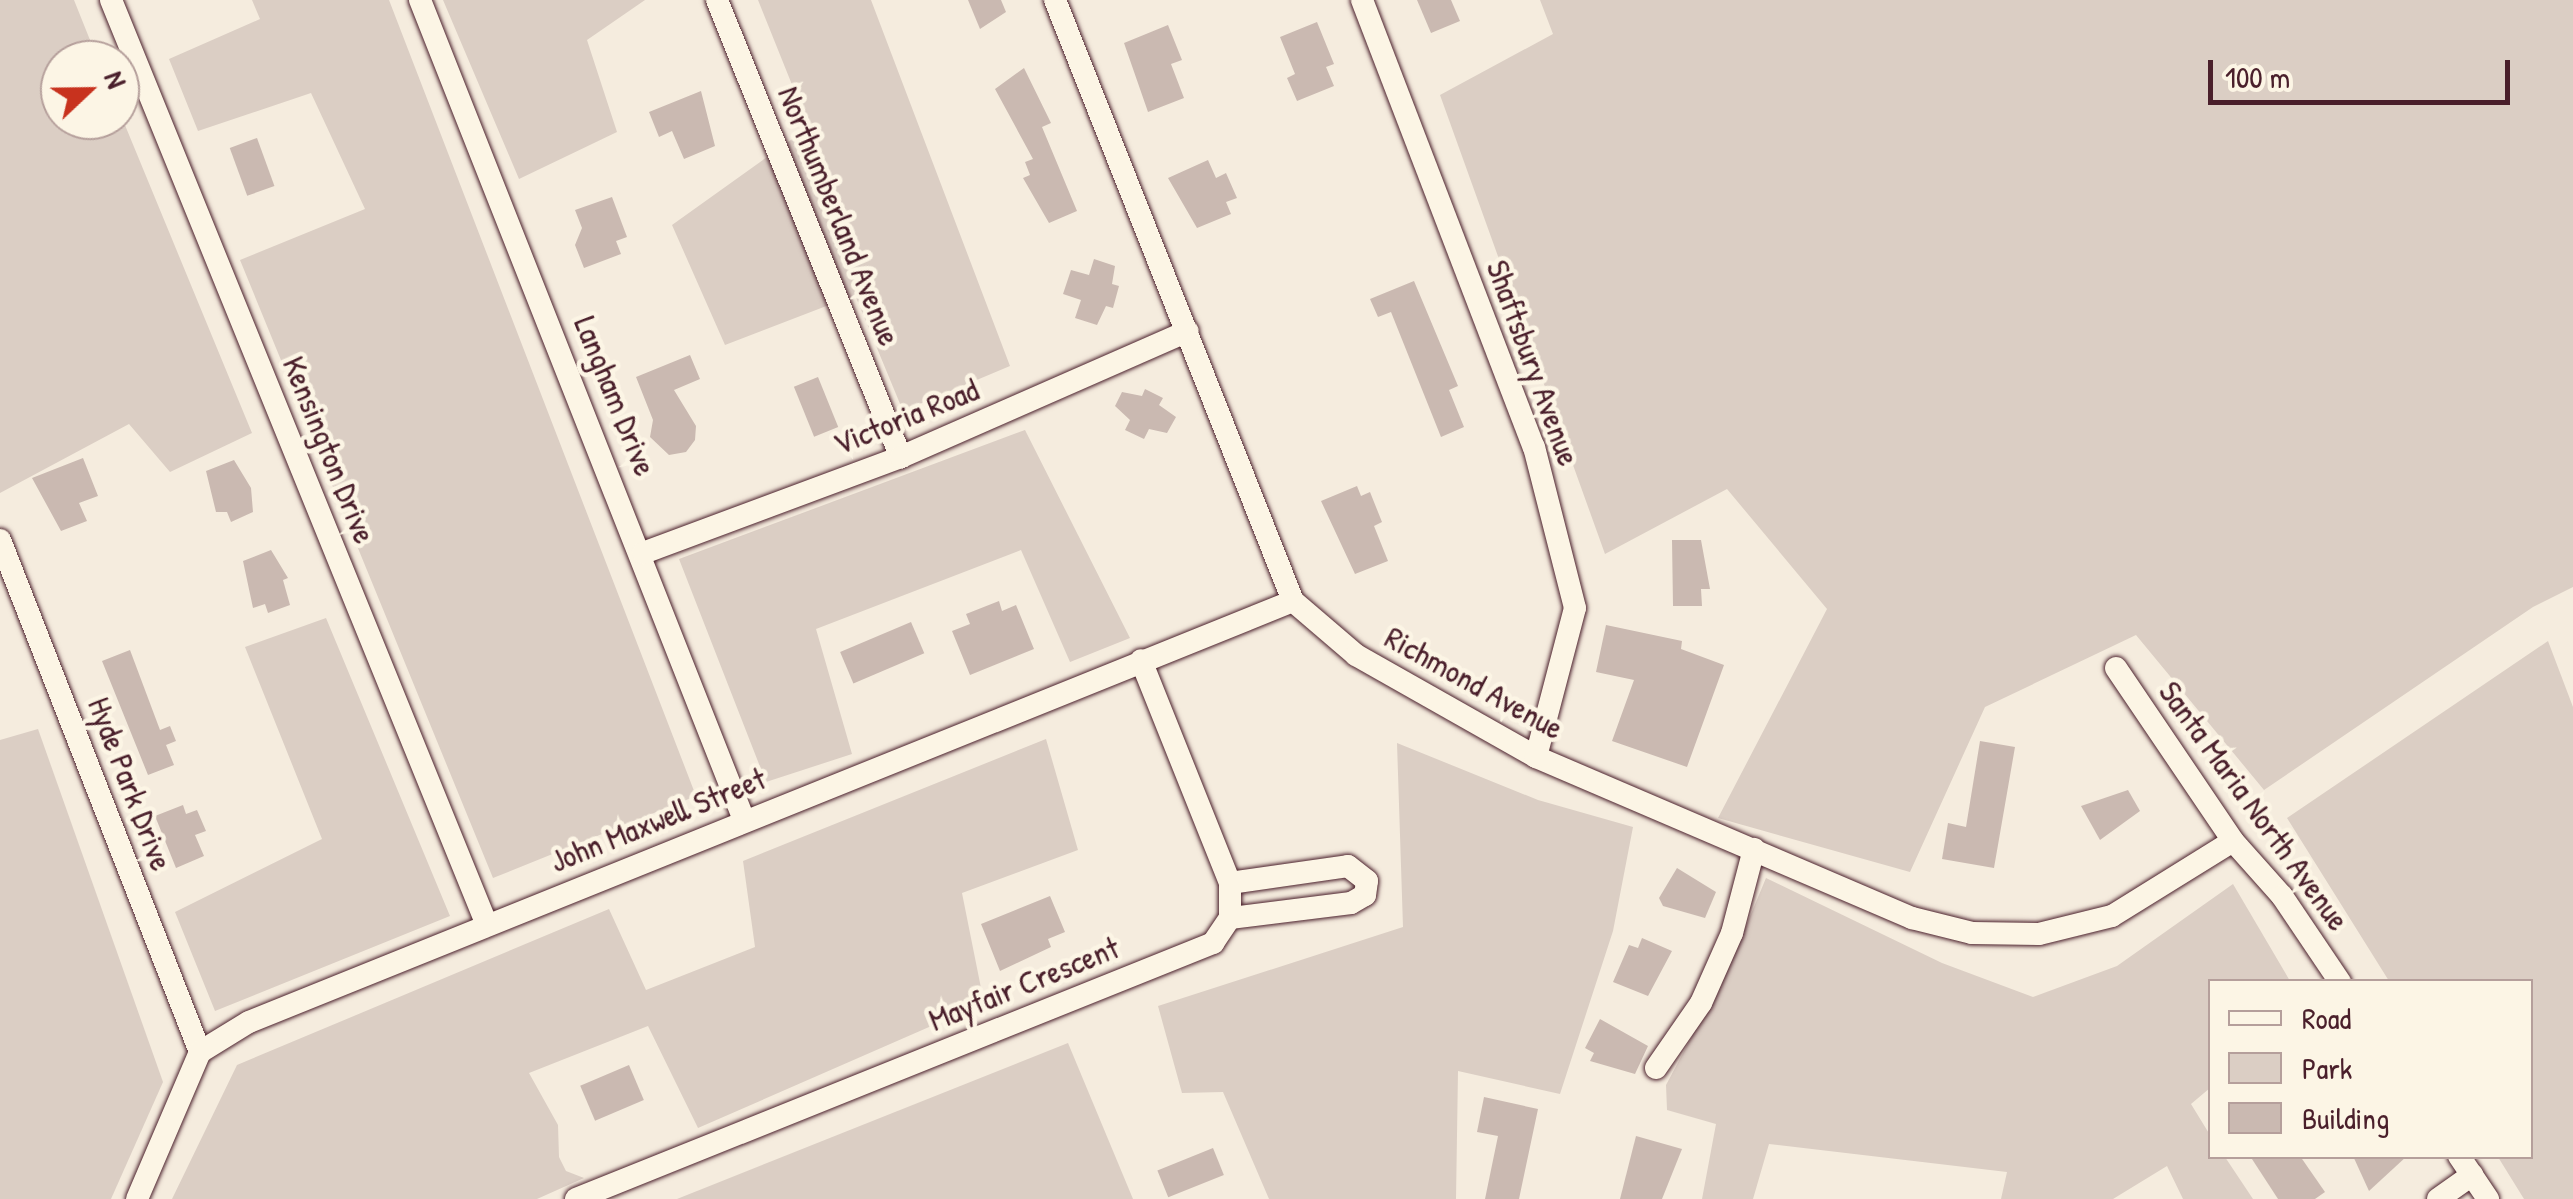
<!DOCTYPE html>
<html>
<head>
<meta charset="utf-8">
<style>
	body { margin:0 }
	#map { position:relative; width:2573px; height:1199px; overflow:hidden; background:#f5ecde; font-family:"Patrick Hand",sans-serif }
	div>[style] { position:absolute }
	.green>* { inset:0; background:#dbcec4 }
	.building>* { inset:0; background:#cab9b1; transform-origin:0 0 }
	.roads { filter:drop-shadow(0 0 2px #4a1f2b) drop-shadow(0 0 2px #4a1f2b) }
	.minor>* { height:22px; margin:-11px; padding:0 11px; transform-origin:11px; border-radius:11px; background:#fcf5e5 }
	span { translate:-50% -50%; white-space:nowrap; text-align:center; line-height:1.15; -webkit-text-stroke:9px #fcf5e5; paint-order:stroke }
	.street-label { font-size:32px; color:#4a1f2b }
	.legend { position:absolute; left:2208px; top:979px; width:325px; height:180px; box-sizing:border-box; background:#fcf5e5; border:2px solid #b59f9b; margin:0; padding:12px 18px; list-style:none; font-size:30px; color:#4a1f2b }
	.legend li { display:flex; align-items:center; gap:20px; height:50px }
	.legend b { width:50px; border:2px solid #b59f9b }
	.north { position:absolute; left:40px; top:40px; width:100px; height:100px; box-sizing:border-box; background:#fcf5e5; border:2px solid #b59f9b; border-radius:50%; rotate:68deg; font-size:28px; font-weight:700; line-height:40px; text-align:center; color:#4a1f2b }
	.north::after { content:''; display:block; margin:auto; width:35px; height:45px; background:#c8321e; clip-path:polygon(50% 0,100% 100%,50% 72%,0 100%) }
	.scale { position:absolute; left:2208px; top:60px; width:302px; height:45px; box-sizing:border-box; border:5px solid #4a1f2b; border-top:0; padding-left:12px; font-size:30px; line-height:35px; white-space:nowrap; color:#4a1f2b; -webkit-text-stroke:8px #fcf5e5; paint-order:stroke }
</style>
</head>
<body>
<div id="map">
	<div class="green">
		<i style="clip-path:polygon(0 0,74px 0,98px 60px,60px 60px,60px 120px,120px 120px,120px 113px,252px 433px,170px 472px,129px 424px,0 493px)"></i>
		<i style="clip-path:polygon(252px 0,389px 0,696px 796px,493px 878px,240px 260px,365px 209px,311px 93px,198px 131px,169px 59px,260px 19px)"></i>
		<i style="clip-path:polygon(443px 0,645px 0,587px 40px,617px 132px,519px 179px)"></i>
		<i style="clip-path:polygon(758px 0,871px 0,1010px 366px,903px 411px,855px 295px,725px 345px,672px 225px,809px 127px)"></i>
		<i style="clip-path:polygon(1540px 0,2573px 0,2573px 587px,2533px 607px,2264px 790px,2136px 635px,1985px 707px,1910px 872px,1718px 818px,1827px 609px,1727px 489px,1605px 554px,1440px 95px,1553px 34px)"></i>
		<i style="clip-path:polygon(1025px 430px,1130px 638px,1070px 662px,1021px 550px,816px 629px,852px 754px,766px 782px,679px 559px)"></i>
		<i style="clip-path:polygon(326px 618px,450px 916px,215px 1011px,175px 912px,322px 839px,245px 647px)"></i>
		<i style="clip-path:polygon(2548px 641px,2573px 707px,2573px 1199px,2524px 1199px,2498px 1157px,2530px 1156px,2530px 982px,2389px 981px,2287px 818px)"></i>
		<i style="clip-path:polygon(38px 729px,163px 1082px,111px 1199px,0 1199px,0 740px)"></i>
		<i style="clip-path:polygon(1046px 739px,1078px 850px,962px 893px,984px 1003px,698px 1128px,648px 1026px,529px 1073px,558px 1125px,559px 1157px,566px 1171px,584px 1178px,537px 1199px,172px 1199px,237px 1065px,609px 909px,646px 990px,755px 947px,743px 861px)"></i>
		<i style="clip-path:polygon(1397px 743px,1538px 800px,1633px 827px,1613px 931px,1560px 1094px,1458px 1071px,1456px 1199px,1269px 1199px,1223px 1092px,1182px 1093px,1158px 1006px,1403px 927px)"></i>
		<i style="clip-path:polygon(1766px 878px,1942px 963px,2033px 997px,2117px 966px,2233px 884px,2290px 981px,2210px 982px,2210px 1088px,2191px 1104px,2210px 1135px,2210px 1156px,2225px 1157px,2253px 1199px,2183px 1199px,2167px 1166px,2113px 1199px,2001px 1199px,2007px 1172px,1769px 1144px,1753px 1199px,1702px 1199px,1716px 1124px,1667px 1110px,1666px 1085px,1729px 967px)"></i>
		<i style="clip-path:polygon(1068px 1043px,1133px 1199px,677px 1199px)"></i>
	</div>
	<div class="building">
		<i style="clip-path:polygon(968px 0,1001px 0,1006px 12px,980px 29px)"></i>
		<i style="clip-path:polygon(1417px 0,1451px 0,1460px 21px,1431px 33px)"></i>
		<i style="clip-path:polygon(1317px 22px,1334px 64px,1326px 67px,1334px 86px,1297px 101px,1287px 78px,1295px 74px,1280px 37px)"></i>
		<i style="clip-path:polygon(1168px 25px,1182px 60px,1171px 64px,1184px 98px,1148px 112px,1124px 43px)"></i>
		<i style="clip-path:polygon(1024px 68px,1051px 123px,1042px 127px,1077px 211px,1049px 223px,1023px 178px,1030px 175px,1025px 162px,1033px 159px,995px 89px)"></i>
		<i style="clip-path:polygon(701px 91px,715px 146px,684px 159px,672px 131px,659px 137px,649px 112px)"></i>
		<i style="left:257px;top:138px;width:51px;height:29px;rotate:70deg"></i>
		<i style="clip-path:polygon(1208px 160px,1216px 178px,1226px 173px,1237px 198px,1226px 202px,1231px 214px,1197px 228px,1168px 178px)"></i>
		<i style="clip-path:polygon(612px 197px,627px 237px,616px 241px,621px 254px,584px 268px,575px 245px,582px 228px,575px 210px)"></i>
		<i style="clip-path:polygon(1094px 259px,1115px 266px,1112px 284px,1119px 286px,1113px 308px,1106px 306px,1097px 325px,1075px 318px,1081px 300px,1063px 294px,1071px 270px,1089px 275px)"></i>
		<i style="clip-path:polygon(1414px 281px,1458px 386px,1449px 390px,1464px 427px,1441px 437px,1391px 312px,1378px 317px,1370px 299px)"></i>
		<i style="clip-path:polygon(690px 355px,700px 379px,674px 390px,696px 426px,695px 440px,686px 452px,669px 455px,650px 437px,653px 420px,636px 377px)"></i>
		<i style="left:818px;top:377px;width:54px;height:26px;rotate:68deg"></i>
		<i style="clip-path:polygon(1145px 389px,1163px 398px,1159px 405px,1176px 417px,1167px 433px,1149px 429px,1144px 439px,1125px 430px,1130px 420px,1115px 406px,1122px 392px,1142px 396px)"></i>
		<i style="clip-path:polygon(83px 458px,98px 496px,79px 503px,87px 521px,61px 531px,32px 478px)"></i>
		<i style="clip-path:polygon(234px 460px,251px 488px,253px 512px,231px 522px,227px 512px,216px 512px,206px 471px)"></i>
		<i style="clip-path:polygon(1357px 486px,1361px 496px,1370px 492px,1382px 522px,1374px 526px,1388px 561px,1355px 574px,1321px 501px)"></i>
		<i style="clip-path:polygon(1672px 540px,1701px 540px,1710px 589px,1701px 589px,1702px 606px,1673px 606px)"></i>
		<i style="clip-path:polygon(271px 550px,288px 578px,283px 580px,290px 605px,268px 613px,265px 604px,253px 608px,243px 561px)"></i>
		<i style="clip-path:polygon(999px 601px,1002px 611px,1016px 605px,1034px 649px,970px 675px,952px 631px,970px 624px,966px 614px)"></i>
		<i style="left:911px;top:622px;width:34px;height:77px;rotate:67deg"></i>
		<i style="clip-path:polygon(1606px 625px,1682px 641px,1681px 649px,1724px 665px,1687px 767px,1612px 741px,1634px 680px,1596px 672px)"></i>
		<i style="clip-path:polygon(130px 650px,160px 730px,170px 726px,176px 741px,166px 745px,174px 765px,148px 775px,102px 661px)"></i>
		<i style="clip-path:polygon(1980px 741px,2015px 747px,1994px 868px,1942px 859px,1948px 823px,1966px 827px)"></i>
		<i style="clip-path:polygon(2128px 790px,2140px 811px,2100px 840px,2081px 806px)"></i>
		<i style="clip-path:polygon(183px 805px,186px 814px,197px 810px,206px 831px,195px 835px,204px 856px,176px 868px,155px 816px)"></i>
		<i style="clip-path:polygon(1677px 868px,1716px 892px,1705px 918px,1663px 906px,1659px 898px)"></i>
		<i style="clip-path:polygon(1050px 896px,1065px 932px,1048px 939px,1051px 947px,1000px 971px,981px 924px)"></i>
		<i style="clip-path:polygon(1642px 938px,1672px 951px,1648px 996px,1613px 982px,1629px 945px,1638px 948px)"></i>
		<i style="clip-path:polygon(1600px 1019px,1648px 1046px,1635px 1074px,1590px 1061px,1594px 1053px,1585px 1048px)"></i>
		<i style="left:629px;top:1065px;width:38px;height:53px;rotate:67deg"></i>
		<i style="clip-path:polygon(1484px 1097px,1538px 1109px,1519px 1199px,1485px 1199px,1498px 1136px,1477px 1132px)"></i>
		<i style="clip-path:polygon(1636px 1136px,1682px 1149px,1662px 1199px,1620px 1199px)"></i>
		<i style="left:1213px;top:1148px;width:29px;height:60px;rotate:68deg"></i>
		<i style="clip-path:polygon(2250px 1156px,2300px 1156px,2325px 1192px,2315px 1199px,2278px 1199px)"></i>
		<i style="clip-path:polygon(2353px 1156px,2407px 1156px,2369px 1191px)"></i>
	</div>
	<div class="roads">
		<div class="minor">
			<i style="left:111px;top:0;width:998px;rotate:67.88deg"></i>
			<i style="left:420px;top:0;width:882px;rotate:68.44deg"></i>
			<i style="left:717px;top:0;width:493px;rotate:68.1deg"></i>
			<i style="left:1055px;top:0;width:646px;rotate:68.4deg"></i>
			<i style="left:1293px;top:601px;width:83px;rotate:40.6deg"></i>
			<i style="left:1356px;top:655px;width:207px;rotate:29.5deg"></i>
			<i style="left:1536px;top:757px;width:409px;rotate:23.2deg"></i>
			<i style="left:1912px;top:918px;width:62px;rotate:14deg"></i>
			<i style="left:1972px;top:933px;width:67px;rotate:0.9deg"></i>
			<i style="left:2039px;top:934px;width:75px;rotate:-13.9deg"></i>
			<i style="left:2112px;top:916px;width:142px;rotate:-31.8deg"></i>
			<i style="left:1362px;top:0;width:479px;rotate:69deg"></i>
			<i style="left:1534px;top:447px;width:166px;rotate:75.7deg"></i>
			<i style="left:1575px;top:608px;width:154px;rotate:104.7deg"></i>
			<i style="left:0;top:540px;width:550px;rotate:68.66deg"></i>
			<i style="left:643px;top:553px;width:275px;rotate:-20.4deg"></i>
			<i style="left:901px;top:457px;width:313px;rotate:-23.7deg"></i>
			<i style="left:2116px;top:668px;width:209px;rotate:55.9deg"></i>
			<i style="left:2233px;top:841px;width:74px;rotate:48.3deg"></i>
			<i style="left:2282px;top:896px;width:104px;rotate:56deg"></i>
			<i style="left:1230px;top:883px;width:119px;rotate:-8.2deg"></i>
			<i style="left:1348px;top:866px;width:24px;rotate:38deg"></i>
			<i style="left:1367px;top:881px;width:14px;rotate:98deg"></i>
			<i style="left:1365px;top:895px;width:16px;rotate:150deg"></i>
			<i style="left:1351px;top:903px;width:122px;rotate:172.9deg"></i>
			<i style="left:1656px;top:1068px;width:79px;rotate:-55.3deg"></i>
			<i style="left:1701px;top:1003px;width:77px;rotate:-66.1deg"></i>
			<i style="left:1732px;top:933px;width:87px;rotate:-75.3deg"></i>
			<i style="left:2459px;top:1156px;width:52px;rotate:56deg"></i>
			<i style="left:137px;top:1199px;width:160px;rotate:-66.8deg"></i>
			<i style="left:200px;top:1052px;width:57px;rotate:-31.5deg"></i>
			<i style="left:249px;top:1022px;width:1126px;rotate:-21.96deg"></i>
			<i style="left:576px;top:1199px;width:687px;rotate:-21.89deg"></i>
			<i style="left:1213px;top:943px;width:30px;rotate:-56deg"></i>
			<i style="left:1230px;top:918px;width:35px;rotate:-90deg"></i>
			<i style="left:1230px;top:883px;width:240px;rotate:-111.8deg"></i>
			<i style="left:2438px;top:1199px;width:42px;rotate:-35.2deg"></i>
		</div>
	</div>
	<div class="street-label">
		<span style="left:839px;top:216px;rotate:68deg">Northumberland Avenue</span>
		<span style="left:1533px;top:363px;rotate:70deg">Shaftsbury Avenue</span>
		<span style="left:615px;top:396px;rotate:68deg">Langham Drive</span>
		<span style="left:906px;top:417px;rotate:-22deg">Victoria Road</span>
		<span style="left:329px;top:450px;rotate:68deg">Kensington Drive</span>
		<span style="left:1474px;top:683px;rotate:29deg">Richmond Avenue</span>
		<span style="left:130px;top:784px;rotate:69deg">Hyde Park Drive</span>
		<span style="left:2254px;top:806px;rotate:54deg">Santa Maria North Avenue</span>
		<span style="left:658px;top:820px;rotate:-22deg">John Maxwell Street</span>
		<span style="left:1024px;top:984px;rotate:-22deg">Mayfair Crescent</span>
	</div>
	<ul class="legend">
	<li><b style="height:12px;background:#fcf5e5"></b>Road</li>
	<li><b style="height:28px;background:#dbcec4"></b>Park</li>
	<li><b style="height:28px;background:#cab9b1"></b>Building</li>
	</ul>
	<div class="north">N</div>
	<div class="scale">100 m</div>
</div>
</body>
</html>
